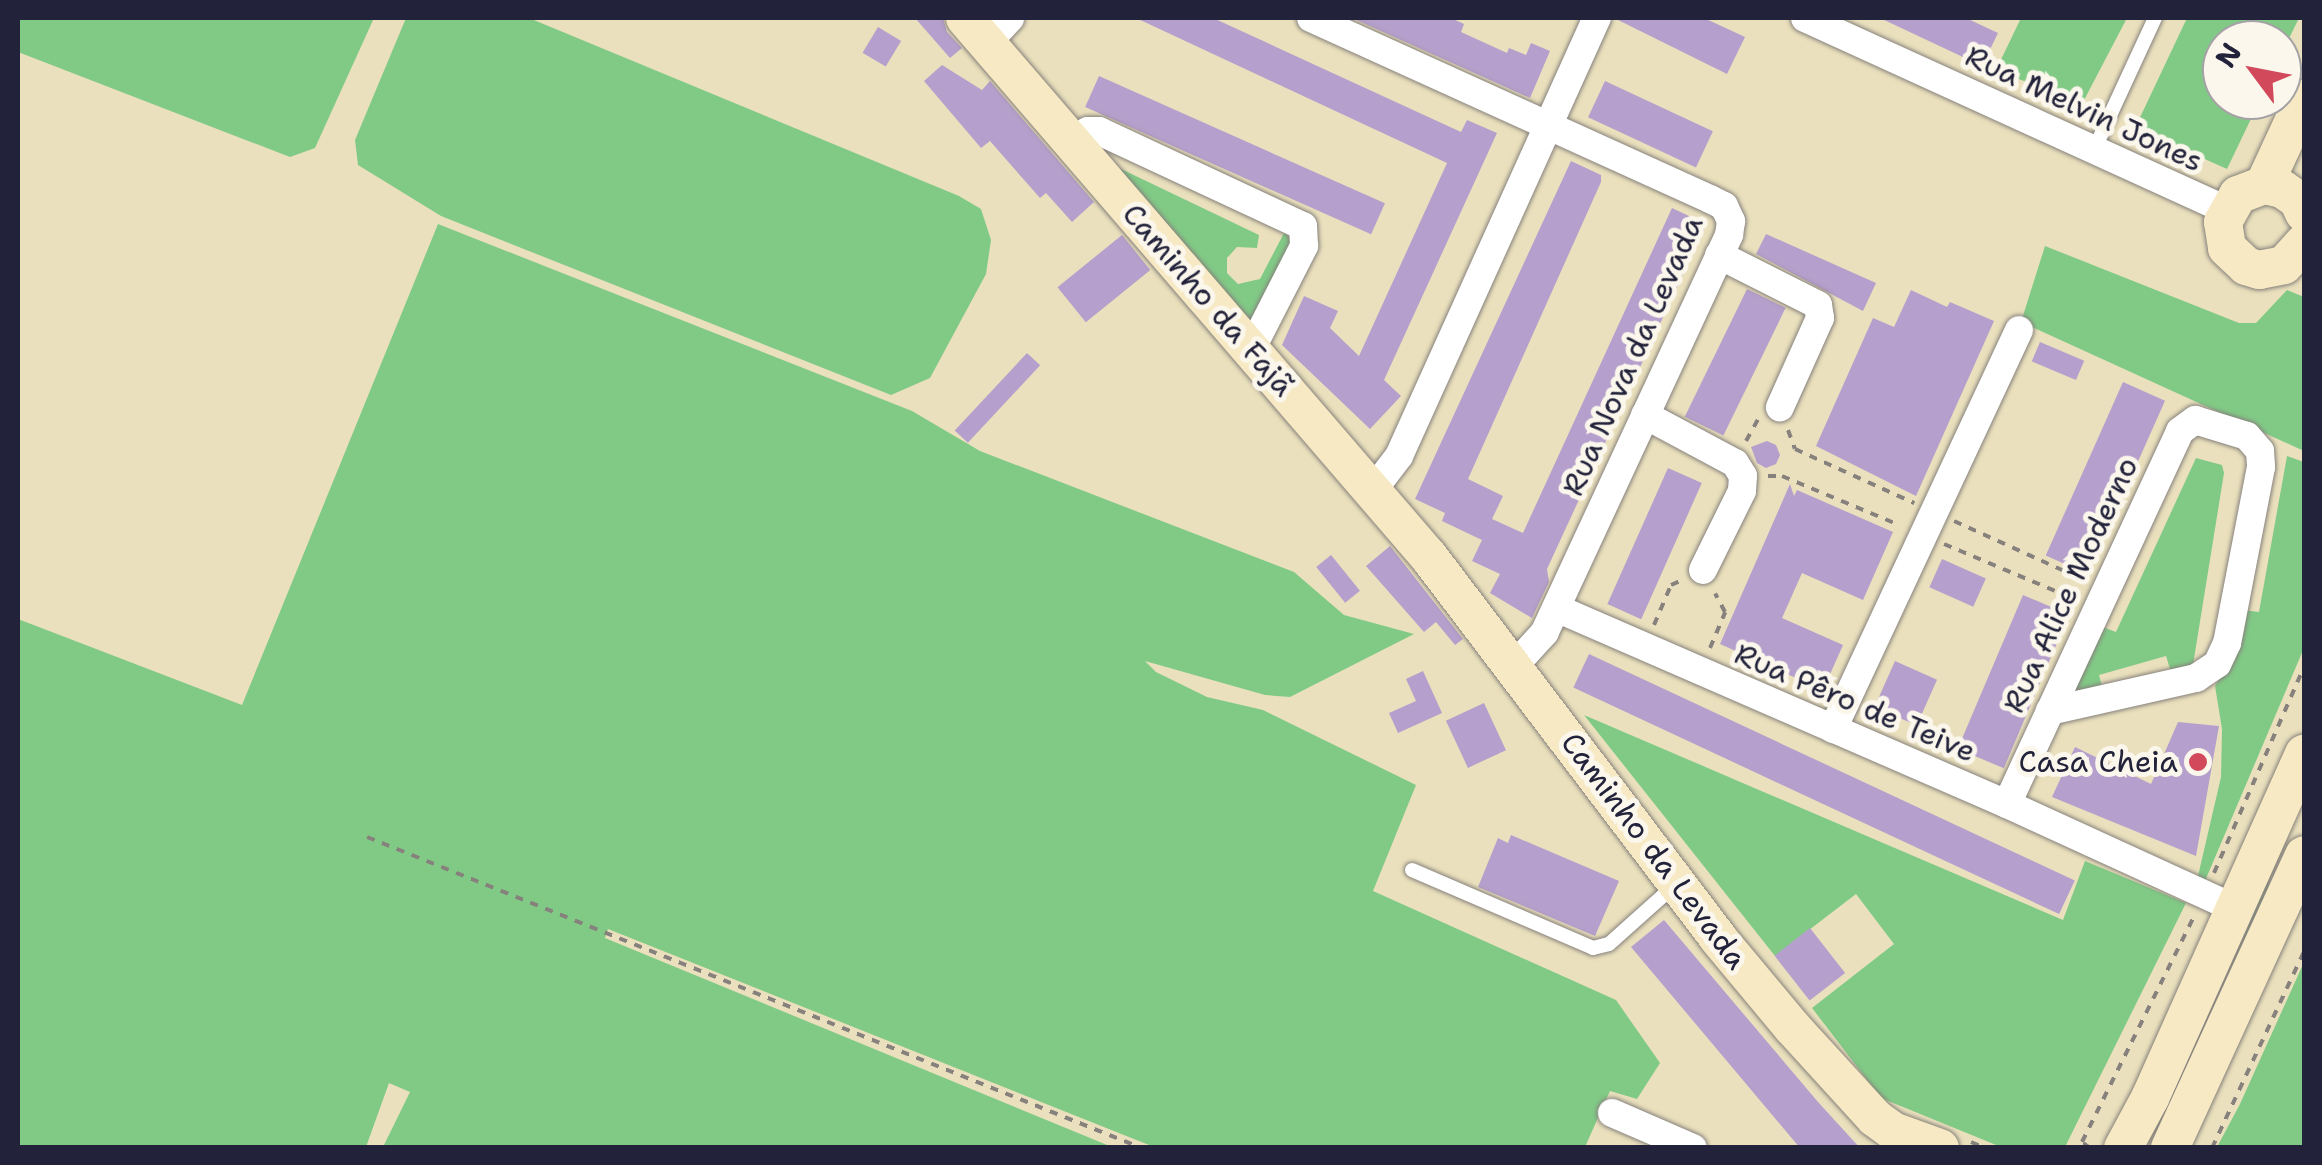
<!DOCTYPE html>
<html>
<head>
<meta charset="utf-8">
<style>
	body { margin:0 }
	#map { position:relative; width:2322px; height:1165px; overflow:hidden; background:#eae0bd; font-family:"Shantell Sans",sans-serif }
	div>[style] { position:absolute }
	.green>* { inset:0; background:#81ca86; transform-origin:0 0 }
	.building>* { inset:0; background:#b59fcc; transform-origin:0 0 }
	.path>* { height:4px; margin-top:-2px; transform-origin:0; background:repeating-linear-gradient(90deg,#86817c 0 8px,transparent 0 16px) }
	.roads { filter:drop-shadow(0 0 2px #86817c) drop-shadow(0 0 2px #86817c) }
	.lane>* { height:14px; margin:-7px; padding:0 7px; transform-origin:7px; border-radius:7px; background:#fff }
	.street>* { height:28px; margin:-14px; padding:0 14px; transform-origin:14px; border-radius:14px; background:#fff }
	.secondary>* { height:38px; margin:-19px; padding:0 19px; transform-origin:19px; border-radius:19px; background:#f6e9c3 }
	.dots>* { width:28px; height:28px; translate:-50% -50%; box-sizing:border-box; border:5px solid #fbf7ec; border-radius:50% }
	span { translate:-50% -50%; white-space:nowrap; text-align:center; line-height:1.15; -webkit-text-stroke:10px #fbf7ec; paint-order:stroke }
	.street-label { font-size:30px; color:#22223b }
	.poi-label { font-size:30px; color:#22223b }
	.right { translate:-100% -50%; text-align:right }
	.frame { position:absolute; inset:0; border:20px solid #22223b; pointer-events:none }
	.north { position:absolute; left:2202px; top:20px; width:100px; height:100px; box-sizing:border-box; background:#fbf7ec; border:2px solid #a4a2a5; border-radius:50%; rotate:302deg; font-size:28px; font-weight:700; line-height:40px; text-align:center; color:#22223b }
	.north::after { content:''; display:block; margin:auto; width:35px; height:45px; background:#d1495b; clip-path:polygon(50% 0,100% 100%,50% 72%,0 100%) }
</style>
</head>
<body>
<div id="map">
	<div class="green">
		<i style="clip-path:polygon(18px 18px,374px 18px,315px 148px,290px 157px,18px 52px)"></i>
		<i style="clip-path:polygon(406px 18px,529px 18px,959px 196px,981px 209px,991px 240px,986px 274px,930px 378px,891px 395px,441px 216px,358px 165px,355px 140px)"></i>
		<i style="clip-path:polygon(2021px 18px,2127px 18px,2082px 104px,1996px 70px)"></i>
		<i style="clip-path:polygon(2187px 18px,2299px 18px,2282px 53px,2282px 40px,2222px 40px,2222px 100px,2260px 100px,2227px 169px,2135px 128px)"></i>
		<i style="clip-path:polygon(1117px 167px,1259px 235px,1257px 248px,1237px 247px,1227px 258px,1227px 273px,1238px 284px,1260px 279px,1284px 233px,1288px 236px,1292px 242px,1254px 329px)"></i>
		<i style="clip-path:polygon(438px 224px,912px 411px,980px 451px,1294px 572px,1344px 615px,1414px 634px,1290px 697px,1265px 695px,1145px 661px,1156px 672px,1207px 697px,1263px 710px,1416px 785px,1373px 891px,1616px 1000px,1660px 1063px,1637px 1099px,1610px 1091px,1585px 1147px,1154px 1147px,608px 929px,605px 938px,1112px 1147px,383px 1147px,410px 1092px,389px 1083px,366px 1147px,18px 1147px,18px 619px,242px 705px)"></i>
		<i style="clip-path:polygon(2045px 246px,2239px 323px,2256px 323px,2287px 290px,2304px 297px,2304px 451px,2021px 322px)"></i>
		<i style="clip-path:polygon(2287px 456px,2304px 462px,2304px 648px,2205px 881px,2198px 876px,2221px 777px,2222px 729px,2215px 686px,2234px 655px,2243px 610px,2259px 612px)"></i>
		<i style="clip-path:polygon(2196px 458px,2222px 465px,2224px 473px,2193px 665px,2171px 672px,2166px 656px,2099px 675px,2103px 690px,2076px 698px,2073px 690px,2100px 626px,2116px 632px)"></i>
		<i style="clip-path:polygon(1584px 715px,2063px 920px,2085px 861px,2186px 903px,2065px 1147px,2001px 1147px,1881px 1098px,1812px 1008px,1894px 944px,1856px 894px,1775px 956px)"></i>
		<i style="left:2266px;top:882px;width:16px;height:294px;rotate:22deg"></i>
		<i style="clip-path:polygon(2304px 962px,2304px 1147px,2217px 1147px,2240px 1104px)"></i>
	</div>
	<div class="building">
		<i style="clip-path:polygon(915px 18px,943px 18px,947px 32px,962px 48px,950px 58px)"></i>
		<i style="clip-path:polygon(1136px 18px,1213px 18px,1461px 132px,1467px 120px,1497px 133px,1384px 380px,1401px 396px,1370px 429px,1282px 345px,1304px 296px,1338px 311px,1330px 328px,1359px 356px,1447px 163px)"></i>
		<i style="clip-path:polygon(1352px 18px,1451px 18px,1464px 24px,1461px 32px,1507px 53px,1509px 48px,1526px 55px,1531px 43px,1550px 51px,1530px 98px)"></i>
		<i style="clip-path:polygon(1614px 18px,1704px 18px,1745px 37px,1727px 74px)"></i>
		<i style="clip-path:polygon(1880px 18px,1966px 18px,1998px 33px,1982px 66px)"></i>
		<i style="left:878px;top:27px;width:27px;height:30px;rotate:31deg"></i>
		<i style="clip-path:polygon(942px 65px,982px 90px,990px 81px,1094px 202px,1072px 222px,1046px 193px,1040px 198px,990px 141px,981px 148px,924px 81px)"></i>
		<i style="left:1099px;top:76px;width:313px;height:34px;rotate:24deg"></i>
		<i style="left:1605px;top:81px;width:119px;height:40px;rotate:25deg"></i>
		<i style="clip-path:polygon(1571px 161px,1601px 175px,1601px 182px,1468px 479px,1503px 496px,1492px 519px,1523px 533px,1672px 208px,1706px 224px,1547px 569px,1549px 582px,1532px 618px,1490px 593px,1500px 574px,1472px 561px,1482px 540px,1442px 521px,1445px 513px,1415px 499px)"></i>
		<i style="clip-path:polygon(1766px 234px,1876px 283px,1863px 311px,1756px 254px)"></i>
		<i style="left:1122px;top:235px;width:45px;height:83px;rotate:51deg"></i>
		<i style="left:1747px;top:289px;width:43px;height:142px;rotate:26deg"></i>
		<i style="clip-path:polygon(1911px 290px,1947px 307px,1950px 302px,1994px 321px,1916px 496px,1816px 446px,1873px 318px,1894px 327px)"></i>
		<i style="left:2040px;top:342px;width:48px;height:21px;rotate:23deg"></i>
		<i style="left:1027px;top:353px;width:18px;height:106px;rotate:43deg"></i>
		<i style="left:2123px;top:382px;width:46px;height:190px;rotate:24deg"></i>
		<i style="clip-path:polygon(1767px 441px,1776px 445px,1780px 455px,1776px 464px,1766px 468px,1757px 463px,1751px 447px)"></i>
		<i style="left:1668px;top:468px;width:37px;height:149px;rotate:24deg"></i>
		<i style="clip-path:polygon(1790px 484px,1794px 496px,1797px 490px,1893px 532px,1863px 600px,1802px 573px,1782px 618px,1843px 645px,1823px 690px,1720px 644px)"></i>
		<i style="clip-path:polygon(1390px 546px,1463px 639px,1455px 645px,1436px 622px,1424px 632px,1366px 566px)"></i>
		<i style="left:1331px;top:555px;width:46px;height:19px;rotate:51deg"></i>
		<i style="left:1942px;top:559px;width:48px;height:31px;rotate:24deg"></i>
		<i style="left:2023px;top:595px;width:50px;height:167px;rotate:23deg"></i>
		<i style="left:1589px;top:654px;width:536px;height:37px;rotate:25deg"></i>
		<i style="left:1895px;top:661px;width:46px;height:50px;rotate:24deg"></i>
		<i style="clip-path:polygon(1423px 671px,1442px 713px,1398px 733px,1389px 713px,1416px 701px,1406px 679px)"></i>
		<i style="left:1484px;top:703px;width:52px;height:42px;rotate:65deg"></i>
		<i style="clip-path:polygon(2178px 722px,2219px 726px,2196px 856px,2052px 797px,2075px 747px,2151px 784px)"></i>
		<i style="clip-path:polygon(1511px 835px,1619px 881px,1595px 936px,1478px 887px,1498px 838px,1508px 843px)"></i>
		<i style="clip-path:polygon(1664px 920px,1818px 1102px,1860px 1148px,1800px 1148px,1631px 947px)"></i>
		<i style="left:1810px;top:928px;width:57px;height:45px;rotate:52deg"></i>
	</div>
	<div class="path">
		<i style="left:1788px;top:430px;width:20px;rotate:70deg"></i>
		<i style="left:1795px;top:449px;width:131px;rotate:24.4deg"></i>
		<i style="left:1746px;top:441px;width:25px;rotate:-61deg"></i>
		<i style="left:1768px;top:476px;width:14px"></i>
		<i style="left:1782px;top:476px;width:127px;rotate:22.7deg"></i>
		<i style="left:1954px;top:521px;width:141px;rotate:24.4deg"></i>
		<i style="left:1944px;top:544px;width:141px;rotate:22.9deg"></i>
		<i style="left:1654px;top:625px;width:43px;rotate:-67deg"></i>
		<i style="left:1671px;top:585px;width:12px;rotate:-24deg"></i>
		<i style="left:1710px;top:648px;width:39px;rotate:-67deg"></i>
		<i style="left:1725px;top:612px;width:21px;rotate:-118deg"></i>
		<i style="left:367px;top:837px;width:835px;rotate:21.87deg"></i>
		<i style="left:2214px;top:873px;width:225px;rotate:-66.4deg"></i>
		<i style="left:1971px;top:1142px;width:15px;rotate:23deg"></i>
		<i style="left:2090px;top:1148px;width:10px;rotate:-143deg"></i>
		<i style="left:2082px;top:1142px;width:250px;rotate:-63.6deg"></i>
		<i style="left:2212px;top:1148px;width:217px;rotate:-64.9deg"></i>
	</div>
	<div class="roads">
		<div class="lane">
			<i style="left:2094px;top:150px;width:145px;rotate:-65.2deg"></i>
			<i style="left:1412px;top:870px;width:197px;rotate:23.3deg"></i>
			<i style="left:1593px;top:948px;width:16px;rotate:-14deg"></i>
			<i style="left:1609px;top:944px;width:90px;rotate:-41.8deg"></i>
		</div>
		<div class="street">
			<i style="left:1311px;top:18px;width:438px;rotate:24.4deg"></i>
			<i style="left:1710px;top:199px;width:16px;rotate:27deg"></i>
			<i style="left:1724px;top:206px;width:17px;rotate:65deg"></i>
			<i style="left:1731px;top:221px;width:14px;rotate:98deg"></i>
			<i style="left:1729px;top:235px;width:438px;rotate:114.9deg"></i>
			<i style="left:1545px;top:632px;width:45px;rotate:132.3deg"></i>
			<i style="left:1805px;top:18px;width:463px;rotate:24.5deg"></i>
			<i style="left:987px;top:43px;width:34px;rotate:-47deg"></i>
			<i style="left:1071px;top:142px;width:20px;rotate:-33deg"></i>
			<i style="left:1088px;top:131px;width:11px"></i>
			<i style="left:1099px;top:131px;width:225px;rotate:25deg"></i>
			<i style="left:1303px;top:226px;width:20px;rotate:87deg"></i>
			<i style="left:1304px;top:246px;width:117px;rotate:117deg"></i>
			<i style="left:1719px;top:255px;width:111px;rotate:26.8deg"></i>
			<i style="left:1818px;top:305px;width:13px;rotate:81deg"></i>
			<i style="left:1820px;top:318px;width:98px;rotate:114.2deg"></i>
			<i style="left:1645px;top:415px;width:102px;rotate:28.1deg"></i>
			<i style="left:1735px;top:463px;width:15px;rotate:58deg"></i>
			<i style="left:1743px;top:476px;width:15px;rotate:94deg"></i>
			<i style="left:1742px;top:491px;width:88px;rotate:116.3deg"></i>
			<i style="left:1373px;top:490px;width:43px;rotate:-52.6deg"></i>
			<i style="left:1399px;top:456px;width:481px;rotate:-65.7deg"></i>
			<i style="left:1556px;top:608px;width:492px;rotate:23.5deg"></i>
			<i style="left:2007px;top:804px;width:252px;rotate:24.6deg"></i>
			<i style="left:1833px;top:729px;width:440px;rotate:-65deg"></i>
			<i style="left:2007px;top:804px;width:411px;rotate:-65.1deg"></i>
			<i style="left:2180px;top:431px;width:19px;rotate:-36deg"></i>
			<i style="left:2195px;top:420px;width:54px;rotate:17.1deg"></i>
			<i style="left:2247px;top:436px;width:20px;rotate:49deg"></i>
			<i style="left:2260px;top:451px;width:16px;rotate:86deg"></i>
			<i style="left:2261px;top:467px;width:179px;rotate:100.9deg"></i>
			<i style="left:2227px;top:643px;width:23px;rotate:115deg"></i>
			<i style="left:2217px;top:664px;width:25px;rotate:146deg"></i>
			<i style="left:2196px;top:678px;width:150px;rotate:167.3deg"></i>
			<i style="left:1612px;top:1113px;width:88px;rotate:23.4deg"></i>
		</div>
		<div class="secondary">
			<i style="left:965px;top:18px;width:711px;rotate:49.28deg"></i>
			<i style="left:1429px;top:557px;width:477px;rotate:52.8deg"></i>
			<i style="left:1717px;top:937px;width:117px;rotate:50.2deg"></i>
			<i style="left:1792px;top:1027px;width:123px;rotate:47.6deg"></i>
			<i style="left:1875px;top:1118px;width:22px;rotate:36deg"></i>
			<i style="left:1893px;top:1131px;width:50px;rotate:19.9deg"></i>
			<i style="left:2264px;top:185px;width:95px;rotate:-65.1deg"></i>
			<i style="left:2304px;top:213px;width:14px;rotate:-115deg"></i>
			<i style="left:2298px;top:200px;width:19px;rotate:-145deg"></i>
			<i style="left:2282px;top:189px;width:18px;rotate:-167deg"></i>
			<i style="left:2264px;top:185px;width:28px;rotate:159deg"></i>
			<i style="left:2238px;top:195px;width:31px;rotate:119deg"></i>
			<i style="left:2223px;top:222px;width:26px;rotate:81deg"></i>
			<i style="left:2227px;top:248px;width:26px;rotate:43deg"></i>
			<i style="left:2246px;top:266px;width:14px;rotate:17deg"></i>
			<i style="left:2259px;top:270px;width:25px;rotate:-11deg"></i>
			<i style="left:2284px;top:265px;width:30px;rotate:-48deg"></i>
			<i style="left:2123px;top:1148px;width:57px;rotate:-61.6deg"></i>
			<i style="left:2150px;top:1098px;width:377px;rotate:-65.9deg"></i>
			<i style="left:2170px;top:1148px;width:322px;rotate:-65.4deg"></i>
		</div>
	</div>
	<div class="dots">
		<i style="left:2198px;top:762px;background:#d1495b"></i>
	</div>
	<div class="street-label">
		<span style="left:2084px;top:109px;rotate:25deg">Rua Melvin Jones</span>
		<span style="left:1208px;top:300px;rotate:49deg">Caminho da Fajã</span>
		<span style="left:1633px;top:356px;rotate:-66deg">Rua Nova da Levada</span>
		<span style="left:2071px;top:585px;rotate:-65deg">Rua Alice Moderno</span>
		<span style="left:1855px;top:703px;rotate:23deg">Rua Pêro de Teive</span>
		<span style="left:1654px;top:851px;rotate:53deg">Caminho da Levada</span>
	</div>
	<div class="poi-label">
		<span class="right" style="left:2178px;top:762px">Casa Cheia</span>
	</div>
	<div class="frame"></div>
	<div class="north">N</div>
</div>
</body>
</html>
